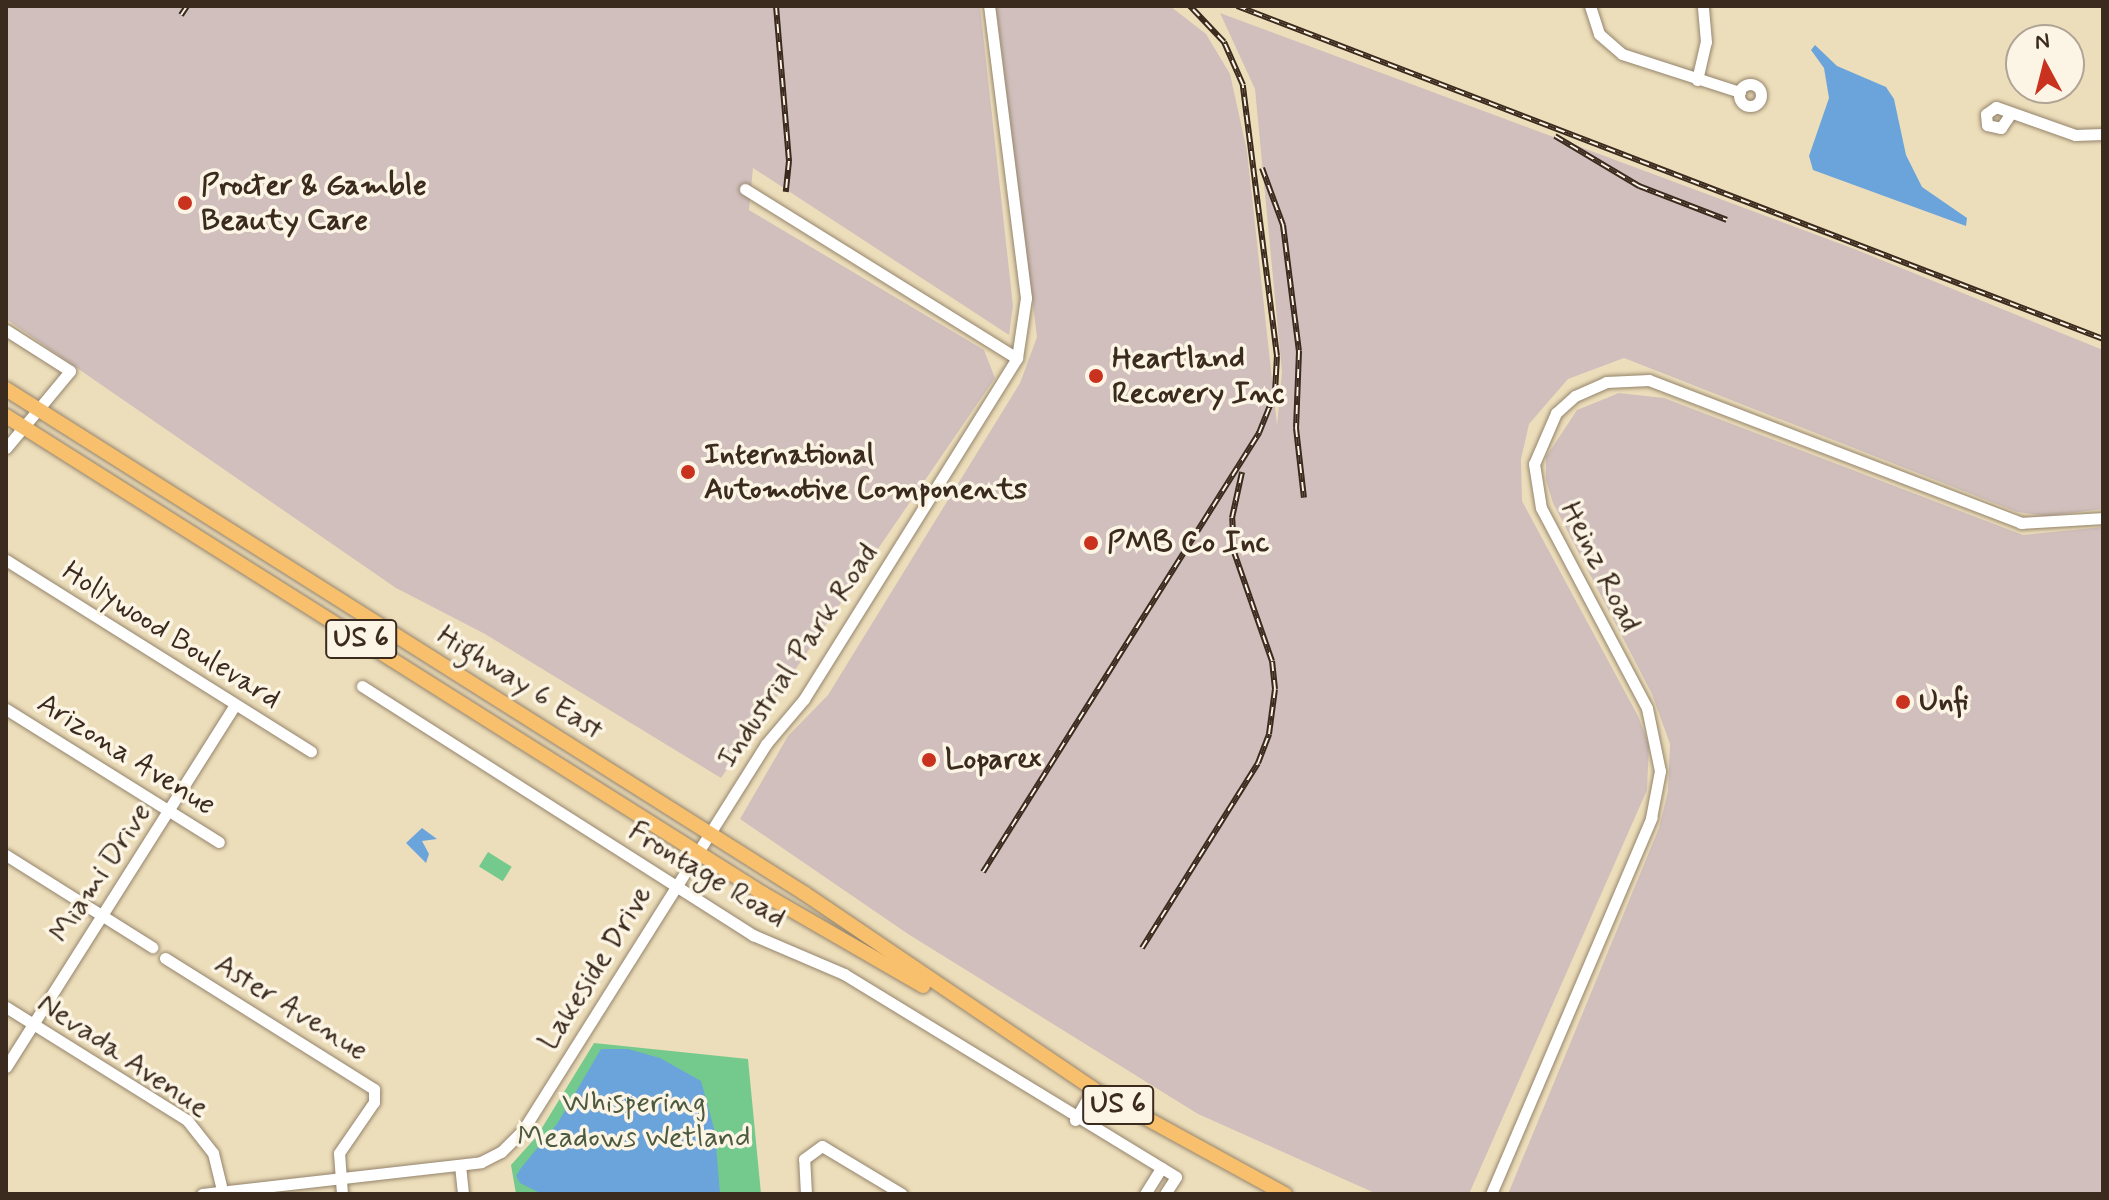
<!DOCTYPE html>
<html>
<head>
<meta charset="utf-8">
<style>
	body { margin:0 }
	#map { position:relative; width:2109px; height:1200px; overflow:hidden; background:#eddebb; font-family:Mynerve,sans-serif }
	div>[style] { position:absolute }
	.industrial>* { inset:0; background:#d1bfbd }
	.green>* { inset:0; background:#74c98d; transform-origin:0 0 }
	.water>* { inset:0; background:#6ba4da }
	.roads { filter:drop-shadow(0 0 2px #94846c) drop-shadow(0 0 2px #94846c) }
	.minor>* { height:11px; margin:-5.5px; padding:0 5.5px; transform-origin:5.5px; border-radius:5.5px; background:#fff }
	.minor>.ring { margin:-5.5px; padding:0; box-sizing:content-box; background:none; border:11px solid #fff; border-radius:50% }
	.major>* { height:14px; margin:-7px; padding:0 7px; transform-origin:7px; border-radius:7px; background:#f8bf6c }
	.rail>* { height:6px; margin-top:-3px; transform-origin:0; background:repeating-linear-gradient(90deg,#fcf5e5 0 9px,#3b2a1e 0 18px); box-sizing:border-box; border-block:2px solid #3b2a1e }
	.dots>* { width:22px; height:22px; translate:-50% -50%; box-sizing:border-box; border:4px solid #fcf5e5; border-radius:50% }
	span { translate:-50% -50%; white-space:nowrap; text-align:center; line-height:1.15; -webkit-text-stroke:7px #fcf5e5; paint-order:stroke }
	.shield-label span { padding:2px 6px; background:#fcf5e5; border:2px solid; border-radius:6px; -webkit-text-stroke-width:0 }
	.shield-label { font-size:28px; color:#3b2a1e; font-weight:700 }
	.poi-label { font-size:30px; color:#3b2a1e; font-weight:700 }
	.left { translate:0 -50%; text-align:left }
	.street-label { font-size:30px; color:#3b2a1e }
	.park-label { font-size:30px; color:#4c5a3f }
	.frame { position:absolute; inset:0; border:8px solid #3b2a1e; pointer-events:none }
	.north { position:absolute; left:2005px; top:24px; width:80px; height:80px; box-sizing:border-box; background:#fcf5e5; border:2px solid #afa495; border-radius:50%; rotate:353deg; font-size:22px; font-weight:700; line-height:32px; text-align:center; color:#3b2a1e }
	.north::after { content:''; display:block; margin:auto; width:28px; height:36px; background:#c8321e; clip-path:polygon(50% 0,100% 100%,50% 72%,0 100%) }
</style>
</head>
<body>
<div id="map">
	<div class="industrial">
		<i style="clip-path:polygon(6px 6px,980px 6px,1013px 306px,1009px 335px,753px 168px,749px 210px,984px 350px,995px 378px,721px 778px,485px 634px,396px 588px,6px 319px)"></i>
		<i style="clip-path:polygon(996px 6px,1170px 6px,1206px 34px,1230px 74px,1247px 151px,1277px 425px,1282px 372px,1255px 89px,1220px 13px,1857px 250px,2103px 350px,2103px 509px,2046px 516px,2017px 512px,1624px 358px,1568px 379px,1529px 424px,1521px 459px,1522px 501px,1638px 716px,1649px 745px,1647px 790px,1469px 1194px,1377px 1194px,1198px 1114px,908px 934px,740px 819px,788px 736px,828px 695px,1020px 383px,1037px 337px)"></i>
		<i style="clip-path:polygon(1619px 393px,1664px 398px,2023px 535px,2103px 527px,2103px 1194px,1508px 1194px,1659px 828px,1668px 791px,1670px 744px,1652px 694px,1553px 503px,1546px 480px,1546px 457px,1577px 410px)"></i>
	</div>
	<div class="green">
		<i style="left:488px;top:852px;width:28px;height:17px;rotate:32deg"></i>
		<i style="clip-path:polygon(594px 1043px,748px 1059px,761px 1194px,516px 1194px,511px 1165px,537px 1136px)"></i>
	</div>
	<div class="water">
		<i style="clip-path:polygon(1815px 45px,1837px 66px,1886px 87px,1894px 99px,1906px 155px,1922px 187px,1967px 218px,1966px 226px,1813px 170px,1809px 156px,1829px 98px,1824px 68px,1811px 50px)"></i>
		<i style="clip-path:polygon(422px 828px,437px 839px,422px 841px,429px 854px,426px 863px,406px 843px)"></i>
		<i style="clip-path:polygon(601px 1049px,628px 1049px,660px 1058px,701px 1081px,715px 1132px,720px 1194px,542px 1194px,520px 1183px,516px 1176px,521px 1168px,557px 1124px)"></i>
	</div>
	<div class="roads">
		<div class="minor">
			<i style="left:1590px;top:6px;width:29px;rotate:72deg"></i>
			<i style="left:1599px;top:34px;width:30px;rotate:41deg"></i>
			<i style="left:1622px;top:54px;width:124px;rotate:17.9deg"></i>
			<i style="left:1697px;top:80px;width:39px;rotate:-77deg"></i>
			<i style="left:1706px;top:42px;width:36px;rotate:-95deg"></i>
			<i class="ring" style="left:1739px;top:84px;width:11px;height:11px"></i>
			<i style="left:2011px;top:113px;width:18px;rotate:124deg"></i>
			<i style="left:2001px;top:128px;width:14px;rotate:-168deg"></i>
			<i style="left:1987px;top:125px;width:11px;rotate:-95deg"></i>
			<i style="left:1986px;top:114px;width:12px;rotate:-35deg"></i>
			<i style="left:1996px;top:107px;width:84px;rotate:19.5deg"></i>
			<i style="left:2075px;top:135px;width:28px;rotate:-2deg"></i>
			<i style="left:745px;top:189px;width:320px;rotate:31.9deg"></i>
			<i style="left:6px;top:330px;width:76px;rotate:32.6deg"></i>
			<i style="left:70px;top:371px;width:100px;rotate:129.7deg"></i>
			<i style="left:6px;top:560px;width:360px;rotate:32.1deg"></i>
			<i style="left:362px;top:686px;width:464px;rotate:32.5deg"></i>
			<i style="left:753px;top:935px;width:99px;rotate:23.2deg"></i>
			<i style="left:844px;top:974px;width:389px;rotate:31.4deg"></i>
			<i style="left:1176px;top:1177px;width:20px;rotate:123deg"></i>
			<i style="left:6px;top:709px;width:251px;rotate:32deg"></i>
			<i style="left:6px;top:855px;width:173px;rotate:32.2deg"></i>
			<i style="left:165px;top:958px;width:247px;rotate:32.1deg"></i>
			<i style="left:374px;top:1089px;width:13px;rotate:90deg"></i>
			<i style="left:374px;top:1102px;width:62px;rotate:124.5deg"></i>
			<i style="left:339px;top:1153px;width:41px;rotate:85.8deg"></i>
			<i style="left:6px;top:1007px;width:213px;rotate:32deg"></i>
			<i style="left:187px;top:1120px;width:42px;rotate:51.8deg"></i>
			<i style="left:213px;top:1153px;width:42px;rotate:76.3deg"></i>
			<i style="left:6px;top:1067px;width:428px;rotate:-57.7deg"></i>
			<i style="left:1075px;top:1120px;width:36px;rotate:-60deg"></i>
			<i style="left:460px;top:1165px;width:29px;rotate:84deg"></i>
			<i style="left:202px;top:1194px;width:281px;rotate:-6.5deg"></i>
			<i style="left:481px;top:1162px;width:22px;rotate:-27deg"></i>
			<i style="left:501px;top:1152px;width:31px;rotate:-45deg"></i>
			<i style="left:523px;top:1130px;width:456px;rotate:-57.8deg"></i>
			<i style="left:766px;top:744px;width:59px;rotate:-49.8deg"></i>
			<i style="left:804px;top:699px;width:402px;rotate:-58deg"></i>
			<i style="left:1017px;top:358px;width:61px;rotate:-81.5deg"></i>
			<i style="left:1026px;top:298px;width:294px;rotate:-97.2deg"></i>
			<i style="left:806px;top:1194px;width:35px;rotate:-93deg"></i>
			<i style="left:804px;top:1159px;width:22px;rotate:-36deg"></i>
			<i style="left:822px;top:1146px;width:93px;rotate:31deg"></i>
			<i style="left:1145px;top:1194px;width:31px;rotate:-58deg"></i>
			<i style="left:1491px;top:1194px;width:409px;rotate:-66.9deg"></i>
			<i style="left:1651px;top:818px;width:48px;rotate:-79.2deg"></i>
			<i style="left:1660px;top:771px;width:64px;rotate:-101.7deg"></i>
			<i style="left:1647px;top:708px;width:226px;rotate:-117.9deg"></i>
			<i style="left:1541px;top:508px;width:45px;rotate:-99deg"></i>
			<i style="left:1534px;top:464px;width:56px;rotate:-66.7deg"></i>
			<i style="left:1556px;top:413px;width:25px;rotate:-42deg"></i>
			<i style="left:1575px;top:396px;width:34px;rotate:-24deg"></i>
			<i style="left:1606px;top:382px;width:43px;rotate:-2.7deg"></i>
			<i style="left:1649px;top:380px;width:399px;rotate:21deg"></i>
			<i style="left:2021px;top:523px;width:82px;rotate:-3.5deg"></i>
		</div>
		<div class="major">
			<i style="left:6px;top:389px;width:944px;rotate:32.28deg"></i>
			<i style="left:804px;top:893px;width:349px;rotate:34.1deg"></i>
			<i style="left:1093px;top:1089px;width:219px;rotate:28.7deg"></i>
			<i style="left:6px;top:416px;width:894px;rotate:32.25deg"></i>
			<i style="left:762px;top:893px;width:186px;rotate:30deg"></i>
		</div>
	</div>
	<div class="rail">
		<i style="left:776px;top:6px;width:156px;rotate:85.2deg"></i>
		<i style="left:789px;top:161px;width:31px;rotate:96deg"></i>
		<i style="left:1237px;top:6px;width:928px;rotate:21.03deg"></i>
		<i style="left:181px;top:15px;width:11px;rotate:-56deg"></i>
		<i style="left:1555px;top:136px;width:98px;rotate:30.8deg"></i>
		<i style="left:1639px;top:186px;width:94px;rotate:21.1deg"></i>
		<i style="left:1262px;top:168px;width:61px;rotate:69.8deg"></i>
		<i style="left:1283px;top:225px;width:127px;rotate:82.8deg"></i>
		<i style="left:1299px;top:351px;width:77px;rotate:92.2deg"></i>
		<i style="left:1296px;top:428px;width:70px;rotate:83.5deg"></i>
		<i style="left:983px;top:872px;width:519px;rotate:-57.84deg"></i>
		<i style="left:1259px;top:433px;width:43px;rotate:-68.2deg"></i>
		<i style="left:1275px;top:393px;width:37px;rotate:-87deg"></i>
		<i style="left:1277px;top:356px;width:273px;rotate:-97.2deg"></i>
		<i style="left:1243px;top:85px;width:47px;rotate:-113.8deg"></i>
		<i style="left:1224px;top:42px;width:50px;rotate:-133.4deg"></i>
		<i style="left:1142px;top:948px;width:218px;rotate:-57.9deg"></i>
		<i style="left:1258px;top:763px;width:31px;rotate:-69deg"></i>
		<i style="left:1269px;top:734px;width:45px;rotate:-82.4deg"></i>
		<i style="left:1275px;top:689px;width:28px;rotate:-96deg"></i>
		<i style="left:1272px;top:661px;width:115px;rotate:-109.2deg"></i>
		<i style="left:1234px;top:552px;width:34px;rotate:-93deg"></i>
		<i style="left:1232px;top:518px;width:47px;rotate:-77.7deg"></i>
	</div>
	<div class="dots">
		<i style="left:185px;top:203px;background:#c8321e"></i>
		<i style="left:1096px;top:376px;background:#c8321e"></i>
		<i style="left:688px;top:472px;background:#c8321e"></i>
		<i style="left:1091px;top:543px;background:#c8321e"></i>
		<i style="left:1903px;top:702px;background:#c8321e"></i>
		<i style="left:929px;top:760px;background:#c8321e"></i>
	</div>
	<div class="shield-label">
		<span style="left:361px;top:639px">US 6</span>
		<span style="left:1118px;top:1105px">US 6</span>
	</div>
	<div class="poi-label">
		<span class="left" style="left:201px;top:203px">Procter &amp; Gamble<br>Beauty Care</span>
		<span class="left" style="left:1112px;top:376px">Heartland<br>Recovery Inc</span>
		<span class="left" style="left:704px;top:472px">International<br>Automotive Components</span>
		<span class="left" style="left:1107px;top:543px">PMB Co Inc</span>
		<span class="left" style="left:1919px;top:702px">Unfi</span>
		<span class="left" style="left:945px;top:760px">Loparex</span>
	</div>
	<div class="street-label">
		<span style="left:1600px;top:567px;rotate:63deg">Heinz Road</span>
		<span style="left:171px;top:636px;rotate:32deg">Hollywood Boulevard</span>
		<span style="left:798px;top:656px;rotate:-56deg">Industrial Park Road</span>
		<span style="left:520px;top:683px;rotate:32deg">Highway 6 East</span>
		<span style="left:126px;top:755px;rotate:32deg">Arizona Avenue</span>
		<span style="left:101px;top:873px;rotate:-57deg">Miami Drive</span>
		<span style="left:707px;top:875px;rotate:31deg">Frontage Road</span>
		<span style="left:596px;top:968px;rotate:-58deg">Lakeside Drive</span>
		<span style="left:291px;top:1008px;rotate:32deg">Aster Avenue</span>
		<span style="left:123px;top:1056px;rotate:34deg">Nevada Avenue</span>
	</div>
	<div class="park-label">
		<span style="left:634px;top:1120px">Whispering<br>Meadows Wetland</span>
	</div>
	<div class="frame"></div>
	<div class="north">N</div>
</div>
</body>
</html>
